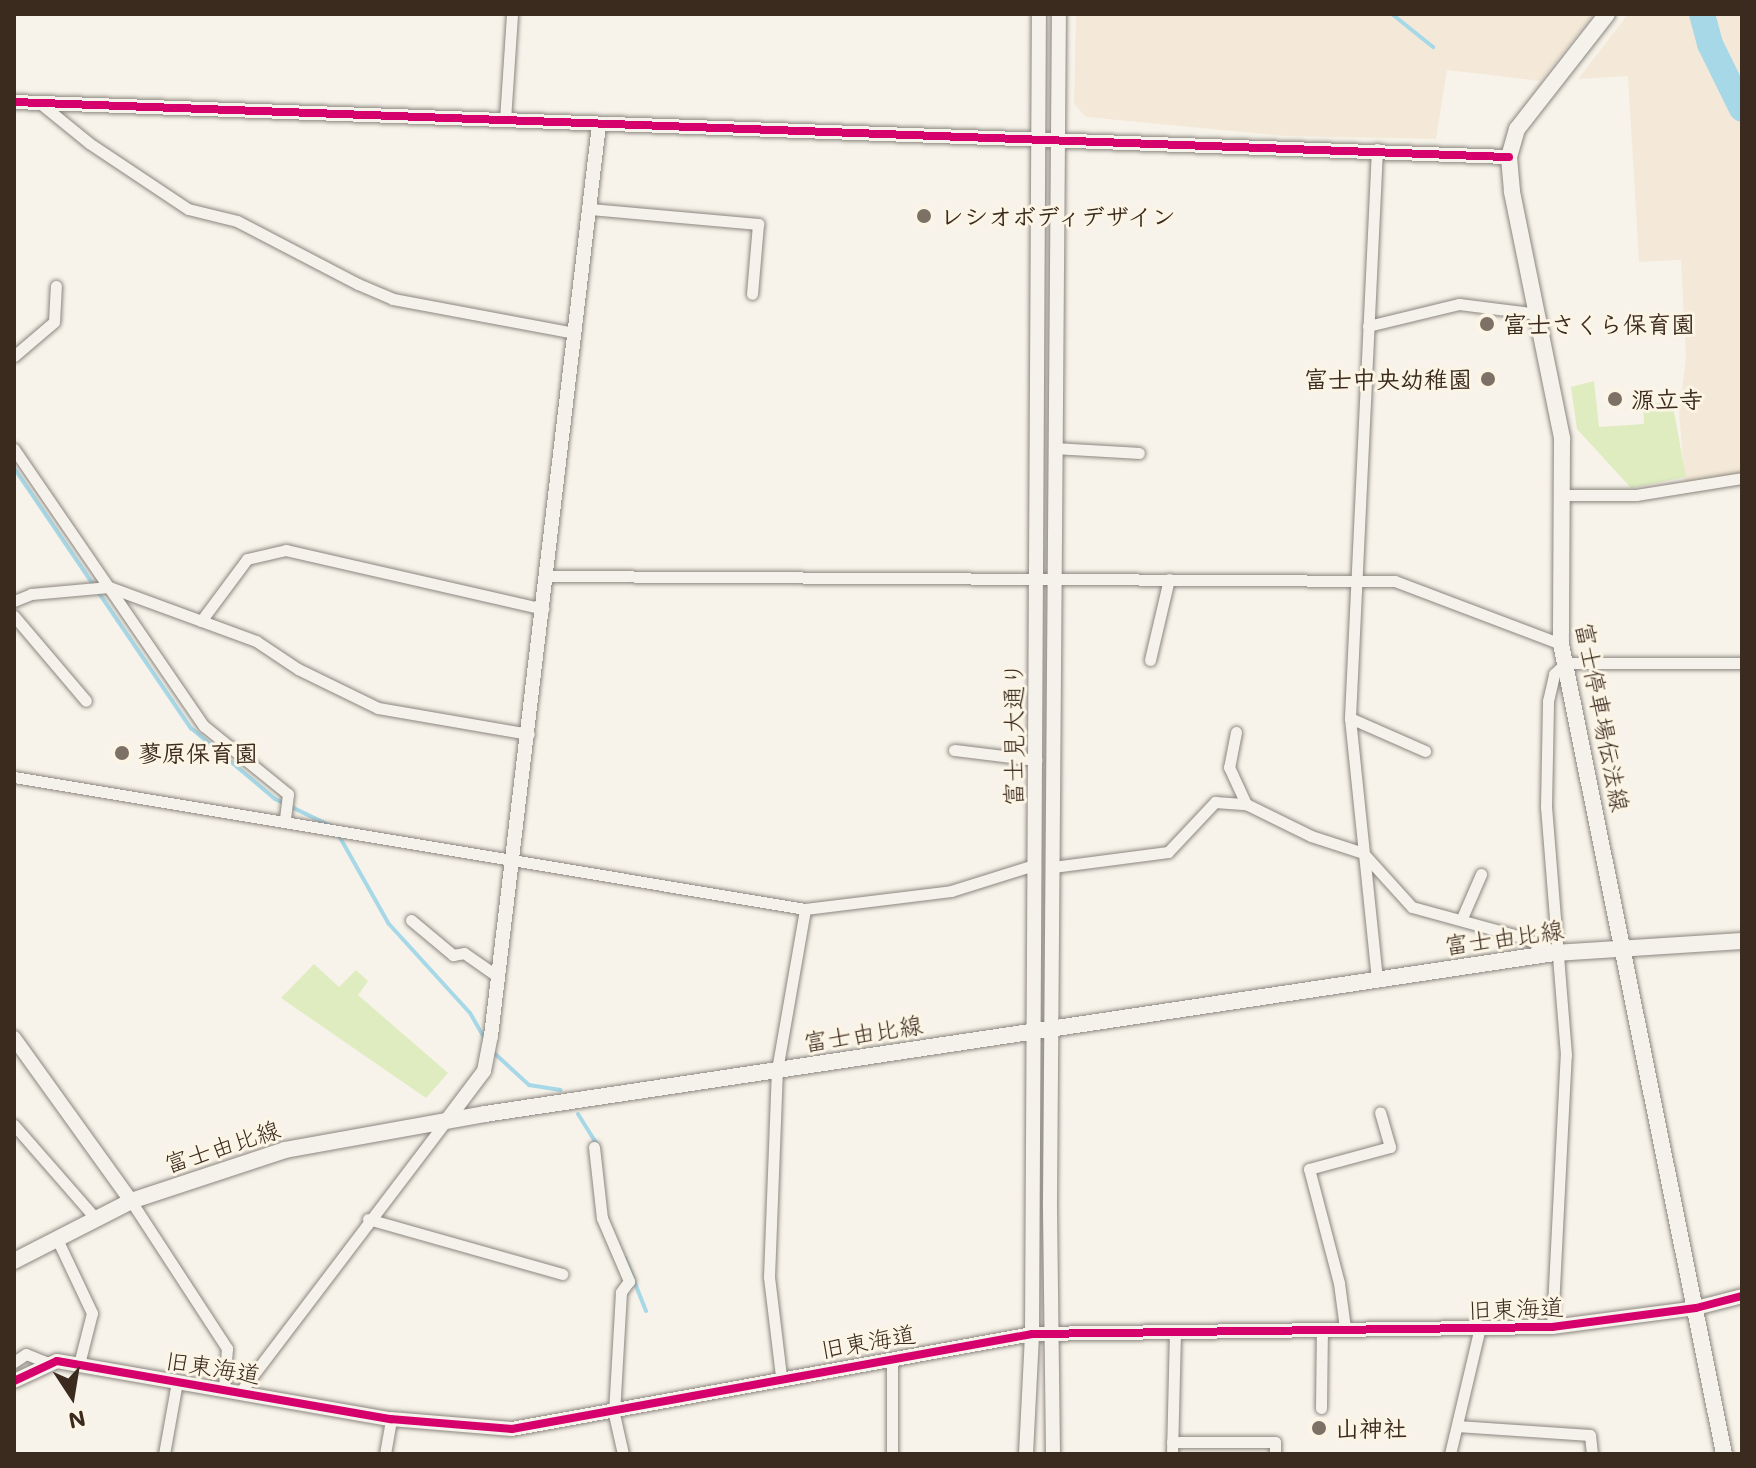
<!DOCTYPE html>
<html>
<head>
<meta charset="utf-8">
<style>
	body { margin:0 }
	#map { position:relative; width:1756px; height:1468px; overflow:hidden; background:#f7f3ea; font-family:Mali,"Klee One",sans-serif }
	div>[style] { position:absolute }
	.built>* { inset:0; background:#f4e9d8 }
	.green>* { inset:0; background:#deecc0 }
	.stream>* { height:4px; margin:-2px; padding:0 2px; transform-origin:2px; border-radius:2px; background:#a7d8e7 }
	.river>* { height:26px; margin:-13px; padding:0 13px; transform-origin:13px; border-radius:13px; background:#a7d8e7 }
	.roads { filter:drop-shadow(0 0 2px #8b867f) drop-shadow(0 0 2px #8b867f) }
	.minor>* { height:11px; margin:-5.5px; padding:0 5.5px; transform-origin:5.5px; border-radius:5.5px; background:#f5f2ec }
	.tertiary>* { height:14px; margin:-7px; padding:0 7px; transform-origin:7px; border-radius:7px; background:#f5f2ec }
	.secondary>* { height:16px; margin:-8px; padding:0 8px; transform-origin:8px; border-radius:8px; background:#f5f2ec }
	.cycleway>* { height:8px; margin:-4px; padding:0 4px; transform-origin:4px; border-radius:4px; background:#d6006c }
	.dots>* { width:22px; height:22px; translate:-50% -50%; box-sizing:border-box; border:4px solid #fcf5e5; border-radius:50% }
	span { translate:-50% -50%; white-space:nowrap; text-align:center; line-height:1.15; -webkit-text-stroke:6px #fcf5e5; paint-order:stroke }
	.poi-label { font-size:24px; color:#3b2a1e; font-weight:700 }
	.left { translate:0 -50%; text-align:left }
	.right { translate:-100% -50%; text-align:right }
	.street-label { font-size:24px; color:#3b2a1e }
	.frame { position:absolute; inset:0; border:16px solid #3b2a1e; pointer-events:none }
	.north { position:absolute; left:32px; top:1356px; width:80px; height:80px; -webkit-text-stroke:6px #fcf5e5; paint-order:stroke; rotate:168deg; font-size:22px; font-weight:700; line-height:32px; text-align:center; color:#3b2a1e }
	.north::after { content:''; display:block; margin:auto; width:28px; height:36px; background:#3b2a1e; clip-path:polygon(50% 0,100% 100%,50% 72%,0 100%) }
</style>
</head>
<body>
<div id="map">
	<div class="built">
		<i style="clip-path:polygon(1076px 14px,1594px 14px,1540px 81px,1447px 70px,1436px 139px,1286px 136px,1086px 117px,1074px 104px)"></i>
		<i style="clip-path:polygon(1628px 14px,1742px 14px,1742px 485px,1686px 494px,1679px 413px,1686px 358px,1681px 260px,1639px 262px,1628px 76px,1578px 79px)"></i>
	</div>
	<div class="green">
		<i style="clip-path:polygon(1594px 381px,1599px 427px,1644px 424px,1643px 405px,1672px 401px,1686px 477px,1631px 488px,1577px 429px,1571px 387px)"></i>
		<i style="clip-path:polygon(314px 964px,339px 987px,356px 970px,368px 981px,358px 995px,448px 1073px,426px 1098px,281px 998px)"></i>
	</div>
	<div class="stream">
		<i style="left:1392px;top:14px;width:53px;rotate:38.8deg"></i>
		<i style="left:14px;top:468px;width:315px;rotate:55.8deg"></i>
		<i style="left:191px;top:728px;width:110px;rotate:40.2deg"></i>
		<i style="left:275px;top:799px;width:64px;rotate:25.8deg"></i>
		<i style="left:338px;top:834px;width:103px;rotate:60.5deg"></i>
		<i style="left:389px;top:924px;width:120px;rotate:47.7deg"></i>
		<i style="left:470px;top:1013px;width:32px;rotate:60deg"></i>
		<i style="left:493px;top:1052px;width:49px;rotate:42.5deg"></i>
		<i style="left:529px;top:1085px;width:32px;rotate:9deg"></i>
		<i style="left:578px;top:1114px;width:38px;rotate:58deg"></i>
		<i style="left:625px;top:1258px;width:57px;rotate:68.4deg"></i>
	</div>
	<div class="river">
		<i style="left:1702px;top:14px;width:31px;rotate:75deg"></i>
		<i style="left:1710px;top:44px;width:72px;rotate:63.8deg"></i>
	</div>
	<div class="roads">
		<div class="minor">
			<i style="left:40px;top:103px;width:63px;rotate:39.2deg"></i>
			<i style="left:89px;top:143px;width:119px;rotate:33.7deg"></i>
			<i style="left:188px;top:209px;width:50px;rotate:13.8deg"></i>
			<i style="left:237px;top:221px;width:136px;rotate:27.5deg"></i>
			<i style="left:358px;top:284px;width:38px;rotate:23deg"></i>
			<i style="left:393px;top:299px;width:184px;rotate:10.6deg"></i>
			<i style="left:505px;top:120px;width:106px;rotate:-86.2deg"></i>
			<i style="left:1377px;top:149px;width:570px;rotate:92.72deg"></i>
			<i style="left:1350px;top:718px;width:262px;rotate:84.1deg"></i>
			<i style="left:590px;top:209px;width:169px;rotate:5.1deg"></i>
			<i style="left:758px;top:224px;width:70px;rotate:94.9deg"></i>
			<i style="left:1368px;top:326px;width:94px;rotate:-13.6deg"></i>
			<i style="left:1459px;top:304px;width:80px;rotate:7.2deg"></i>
			<i style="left:14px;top:356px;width:52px;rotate:-40.4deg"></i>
			<i style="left:54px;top:322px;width:36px;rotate:-87deg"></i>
			<i style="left:1055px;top:448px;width:84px;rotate:3.4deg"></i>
			<i style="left:14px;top:449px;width:336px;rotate:55.6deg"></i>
			<i style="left:204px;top:726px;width:108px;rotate:39deg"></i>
			<i style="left:288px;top:794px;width:25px;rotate:97deg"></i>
			<i style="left:1561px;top:495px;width:75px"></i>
			<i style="left:1636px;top:495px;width:107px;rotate:-9.1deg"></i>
			<i style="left:547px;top:576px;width:848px;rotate:0.34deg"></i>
			<i style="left:1395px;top:581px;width:178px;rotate:20.8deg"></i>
			<i style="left:14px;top:601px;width:18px;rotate:-22deg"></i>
			<i style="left:31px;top:594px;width:78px;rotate:-5.1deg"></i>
			<i style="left:109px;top:587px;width:157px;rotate:20.2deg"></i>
			<i style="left:256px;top:641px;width:50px;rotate:33.7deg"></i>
			<i style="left:298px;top:669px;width:89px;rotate:26deg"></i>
			<i style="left:378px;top:708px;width:153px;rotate:9.8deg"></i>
			<i style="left:14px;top:616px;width:111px;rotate:49.7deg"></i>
			<i style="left:201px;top:621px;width:77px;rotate:-53.4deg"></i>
			<i style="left:247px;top:559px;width:40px;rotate:-13deg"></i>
			<i style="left:286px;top:550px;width:264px;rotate:12.9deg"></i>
			<i style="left:1150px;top:660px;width:83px;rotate:-76.8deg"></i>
			<i style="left:1350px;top:718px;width:82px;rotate:23.7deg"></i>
			<i style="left:1236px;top:732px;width:36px;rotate:101deg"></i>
			<i style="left:1229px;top:767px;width:41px;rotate:65.3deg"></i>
			<i style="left:954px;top:750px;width:83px;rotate:7deg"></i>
			<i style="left:14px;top:777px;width:802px;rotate:9.47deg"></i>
			<i style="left:805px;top:909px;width:147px;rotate:-7deg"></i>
			<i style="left:951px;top:891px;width:87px;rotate:-17.4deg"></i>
			<i style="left:1053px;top:867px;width:116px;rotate:-7.4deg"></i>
			<i style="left:1168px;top:852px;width:69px;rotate:-46.8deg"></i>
			<i style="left:1215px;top:802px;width:31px;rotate:4deg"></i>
			<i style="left:1246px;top:804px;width:72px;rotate:26.2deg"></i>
			<i style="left:1311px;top:836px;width:55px;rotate:18.1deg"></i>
			<i style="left:1363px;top:853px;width:73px;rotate:47.8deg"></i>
			<i style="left:1412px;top:907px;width:114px;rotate:15.3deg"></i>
			<i style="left:1522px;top:937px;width:36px;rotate:24deg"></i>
			<i style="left:1462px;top:918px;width:48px;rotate:-66.6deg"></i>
			<i style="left:411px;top:920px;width:55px;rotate:39.8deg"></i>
			<i style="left:453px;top:955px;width:11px;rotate:-10deg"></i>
			<i style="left:464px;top:953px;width:40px;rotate:34.9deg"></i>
			<i style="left:14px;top:1125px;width:125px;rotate:48.9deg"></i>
			<i style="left:594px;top:1147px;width:71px;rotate:83.6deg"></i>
			<i style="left:602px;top:1218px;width:69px;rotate:66.8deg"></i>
			<i style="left:629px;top:1281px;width:14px;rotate:126deg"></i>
			<i style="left:621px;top:1292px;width:122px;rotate:93.3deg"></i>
			<i style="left:614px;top:1414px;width:41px;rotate:77.3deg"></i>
			<i style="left:131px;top:1201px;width:176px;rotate:56.9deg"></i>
			<i style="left:227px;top:1348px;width:40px;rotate:94.3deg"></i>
			<i style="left:368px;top:1219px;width:202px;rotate:15.8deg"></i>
			<i style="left:57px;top:1239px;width:82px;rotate:64.7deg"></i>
			<i style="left:92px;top:1313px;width:53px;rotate:104.3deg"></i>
			<i style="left:1552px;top:1327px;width:272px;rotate:-87.1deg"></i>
			<i style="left:1566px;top:1055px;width:249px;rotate:-94.6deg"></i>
			<i style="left:1546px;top:807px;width:106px;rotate:-88.9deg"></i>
			<i style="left:1548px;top:701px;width:28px;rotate:-77deg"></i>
			<i style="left:1554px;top:674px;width:16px;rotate:-43deg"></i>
			<i style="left:1566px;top:663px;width:176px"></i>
			<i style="left:1345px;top:1328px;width:45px;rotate:-97.6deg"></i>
			<i style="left:1339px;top:1283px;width:118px;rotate:-104.7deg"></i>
			<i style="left:1309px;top:1169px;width:84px;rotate:-15.2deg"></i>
			<i style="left:1390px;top:1147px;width:36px;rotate:-106deg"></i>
			<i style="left:892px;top:1358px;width:96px;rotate:90deg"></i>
			<i style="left:14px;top:1362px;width:14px;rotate:-34deg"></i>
			<i style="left:26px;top:1354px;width:22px;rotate:22deg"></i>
			<i style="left:781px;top:1376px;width:100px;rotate:-96.9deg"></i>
			<i style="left:769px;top:1277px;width:207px;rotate:-87.8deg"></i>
			<i style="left:777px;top:1070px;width:163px;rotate:-80.1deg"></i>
			<i style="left:241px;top:1391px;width:339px;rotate:-52.8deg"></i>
			<i style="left:1321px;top:1408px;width:80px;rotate:-89.3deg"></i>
			<i style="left:1457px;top:1426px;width:133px;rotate:3.9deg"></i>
			<i style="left:1590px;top:1435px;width:19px;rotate:84deg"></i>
			<i style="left:1172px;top:1442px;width:103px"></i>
			<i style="left:1275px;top:1442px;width:12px;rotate:90deg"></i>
			<i style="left:164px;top:1454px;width:73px;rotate:-79.8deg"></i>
			<i style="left:385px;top:1454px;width:36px;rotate:-80deg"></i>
			<i style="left:1172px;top:1454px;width:122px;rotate:-88.6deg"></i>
			<i style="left:1450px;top:1454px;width:126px;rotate:-76.7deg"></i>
		</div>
		<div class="tertiary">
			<i style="left:14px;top:102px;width:1496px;rotate:2.11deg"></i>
			<i style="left:14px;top:1038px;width:201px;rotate:54.3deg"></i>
			<i style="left:447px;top:1120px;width:61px;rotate:-52.9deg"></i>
			<i style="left:484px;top:1071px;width:36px;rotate:-79deg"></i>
			<i style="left:491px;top:1036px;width:917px;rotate:-83.24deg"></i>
			<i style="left:14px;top:1381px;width:47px;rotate:-24.9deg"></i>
			<i style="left:57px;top:1361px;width:339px;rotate:9.9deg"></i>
			<i style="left:391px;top:1419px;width:121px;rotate:4.7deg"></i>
			<i style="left:512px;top:1429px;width:529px;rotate:-10.35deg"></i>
			<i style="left:1032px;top:1334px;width:520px;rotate:-0.77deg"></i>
			<i style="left:1552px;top:1327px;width:145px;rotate:-7.5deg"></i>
			<i style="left:1696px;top:1308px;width:48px;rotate:-14.6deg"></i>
			<i style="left:1026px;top:1454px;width:120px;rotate:-87.1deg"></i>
			<i style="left:1032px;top:1334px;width:1320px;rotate:-89.7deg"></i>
			<i style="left:1053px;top:1454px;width:253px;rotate:-90.7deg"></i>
			<i style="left:1050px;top:1201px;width:1187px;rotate:-89.57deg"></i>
		</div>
		<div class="secondary">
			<i style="left:1607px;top:14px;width:146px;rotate:128deg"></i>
			<i style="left:1517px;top:129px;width:29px;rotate:106deg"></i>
			<i style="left:1509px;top:157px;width:35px;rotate:85deg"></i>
			<i style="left:1512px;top:192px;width:251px;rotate:78.5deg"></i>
			<i style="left:1562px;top:438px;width:206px;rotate:90.3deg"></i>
			<i style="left:1561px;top:644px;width:826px;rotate:78.62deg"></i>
			<i style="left:14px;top:1261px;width:131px;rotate:-27.1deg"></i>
			<i style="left:131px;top:1201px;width:162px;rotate:-18.3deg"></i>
			<i style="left:285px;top:1150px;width:203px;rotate:-10.2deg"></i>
			<i style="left:485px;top:1114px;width:1082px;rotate:-8.56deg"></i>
			<i style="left:1555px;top:953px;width:187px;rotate:-3.7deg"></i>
		</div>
	</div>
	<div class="cycleway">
		<i style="left:14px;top:102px;width:1496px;rotate:2.11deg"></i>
		<i style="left:14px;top:1381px;width:47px;rotate:-24.9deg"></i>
		<i style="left:57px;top:1361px;width:339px;rotate:9.9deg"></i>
		<i style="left:391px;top:1419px;width:121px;rotate:4.7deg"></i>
		<i style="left:512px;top:1429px;width:529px;rotate:-10.35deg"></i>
		<i style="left:1032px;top:1334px;width:520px;rotate:-0.77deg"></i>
		<i style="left:1552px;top:1327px;width:145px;rotate:-7.5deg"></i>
		<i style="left:1696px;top:1308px;width:48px;rotate:-14.6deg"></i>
	</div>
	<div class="dots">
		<i style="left:924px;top:216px;background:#7d7065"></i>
		<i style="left:1487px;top:324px;background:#7d7065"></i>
		<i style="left:1488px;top:379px;background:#7d7065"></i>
		<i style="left:1615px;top:399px;background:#7d7065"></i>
		<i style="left:122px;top:753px;background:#7d7065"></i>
		<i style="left:1319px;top:1428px;background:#7d7065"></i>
	</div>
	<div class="poi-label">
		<span class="left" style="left:940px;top:216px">レシオボディデザイン</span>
		<span class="left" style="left:1503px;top:324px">富士さくら保育園</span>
		<span class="right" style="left:1472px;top:379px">富士中央幼稚園</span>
		<span class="left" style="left:1631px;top:399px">源立寺</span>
		<span class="left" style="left:138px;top:753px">蓼原保育園</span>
		<span class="left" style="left:1335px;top:1428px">山神社</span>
	</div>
	<div class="street-label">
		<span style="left:1603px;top:717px;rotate:79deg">富士停車場伝法線</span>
		<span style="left:1013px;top:734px;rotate:-90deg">富士見大通り</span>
		<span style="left:1504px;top:937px;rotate:-8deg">富士由比線</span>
		<span style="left:863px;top:1033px;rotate:-9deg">富士由比線</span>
		<span style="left:222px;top:1146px;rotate:-18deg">富士由比線</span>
		<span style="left:1516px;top:1308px;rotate:-2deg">旧東海道</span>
		<span style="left:868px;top:1341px;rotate:-10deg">旧東海道</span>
		<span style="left:213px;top:1367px;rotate:9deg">旧東海道</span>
	</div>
	<div class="frame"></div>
	<div class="north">N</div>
</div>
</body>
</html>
